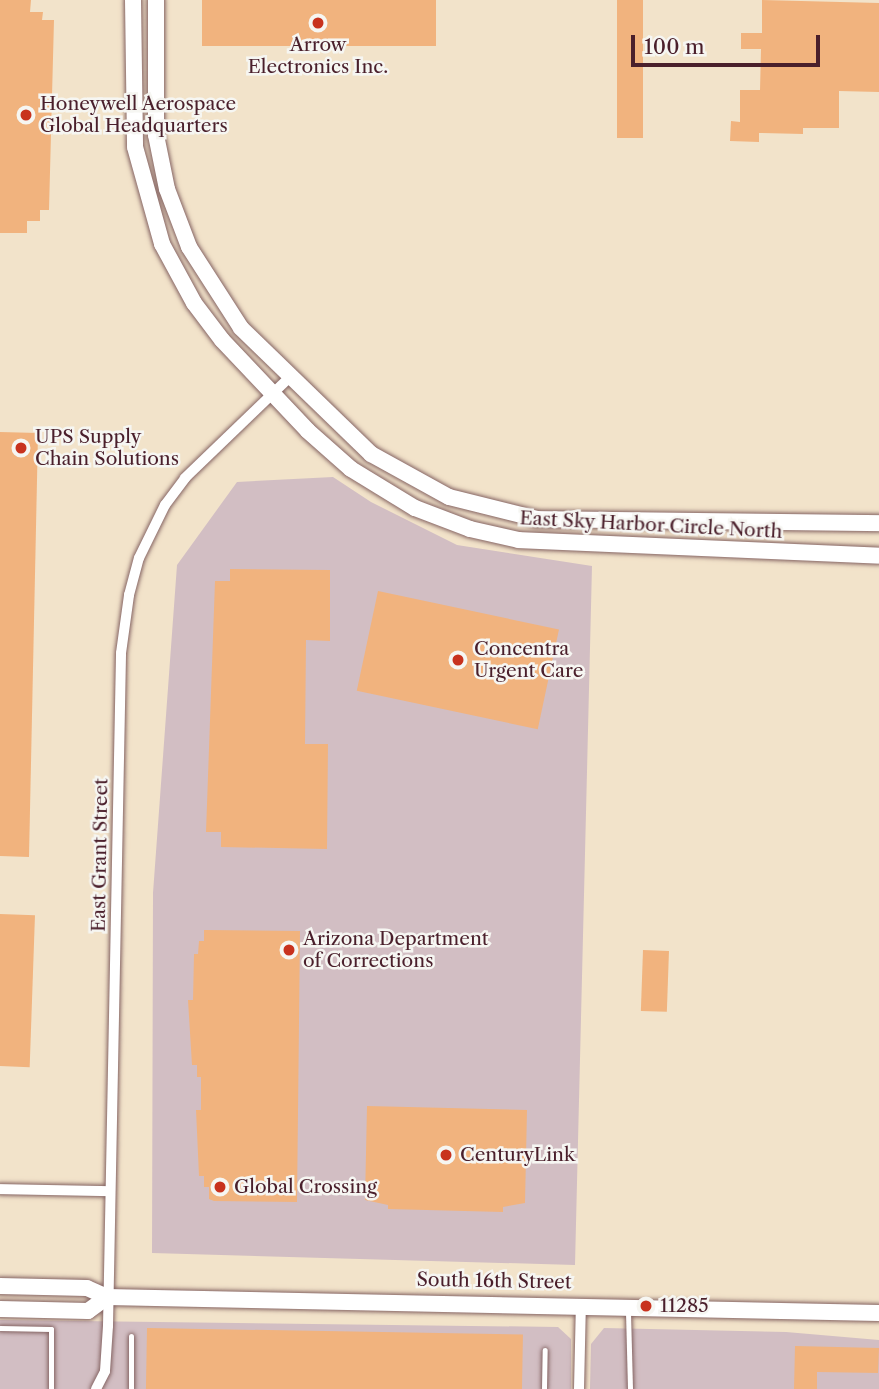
<!DOCTYPE html>
<html>
<head>
<meta charset="utf-8">
<style>
	body { margin:0 }
	#map { position:relative; width:879px; height:1389px; overflow:hidden; background:#f2e3ca; font-family:"Libre Caslon Text",serif }
	div>[style] { position:absolute }
	.industrial>* { inset:0; background:#d2bec3 }
	.building>* { inset:0; background:#f1b37e; transform-origin:0 0 }
	.roads { filter:drop-shadow(0 0 2px #856463) drop-shadow(0 0 2px #856463) }
	.lane>* { height:5px; margin:-2.5px; padding:0 2.5px; transform-origin:2.5px; border-radius:2.5px; background:#fff }
	.street>* { height:10px; margin:-5px; padding:0 5px; transform-origin:5px; border-radius:5px; background:#fff }
	.secondary>* { height:16px; margin:-8px; padding:0 8px; transform-origin:8px; border-radius:8px; background:#fff }
	.dots>* { width:19px; height:19px; translate:-50% -50%; box-sizing:border-box; border:4px solid #f6f6f2; border-radius:50% }
	span { translate:-50% -50%; white-space:nowrap; text-align:center; line-height:1.15; -webkit-text-stroke:5px #f6f6f2; paint-order:stroke }
	.poi-label { font-size:19px; color:#4a1f2b }
	.left { translate:0 -50%; text-align:left }
	.street-label { font-size:19px; color:#4a1f2b }
	.scale { position:absolute; left:631px; top:35px; width:189px; height:32px; box-sizing:border-box; border:4px solid #4a1f2b; border-top:0; padding-left:9px; font-size:21px; line-height:24px; white-space:nowrap; color:#4a1f2b; -webkit-text-stroke:5px #f6f6f2; paint-order:stroke }
</style>
</head>
<body>
<div id="map">
	<div class="industrial">
		<i style="clip-path:polygon(333px 477px,371px 502px,457px 545px,592px 566px,575px 1265px,152px 1253px,153px 893px,177px 565px,237px 482px)"></i>
		<i style="clip-path:polygon(0 1320px,558px 1327px,571px 1339px,571px 1389px,0 1389px)"></i>
		<i style="clip-path:polygon(604px 1328px,786px 1332px,879px 1340px,879px 1389px,590px 1389px,591px 1344px)"></i>
	</div>
	<div class="building">
		<i style="clip-path:polygon(0 0,31px 0,30px 12px,43px 12px,42px 20px,54px 20px,49px 210px,40px 210px,40px 221px,27px 221px,27px 233px,0 233px)"></i>
		<i style="left:202px;top:0;width:234px;height:46px"></i>
		<i style="left:617px;top:0;width:26px;height:138px"></i>
		<i style="clip-path:polygon(762px 0,879px 3px,879px 92px,839px 91px,839px 128px,803px 128px,803px 134px,759px 133px,759px 142px,730px 141px,731px 121px,740px 122px,740px 90px,760px 90px,761px 49px,741px 49px,741px 33px,762px 33px)"></i>
		<i style="clip-path:polygon(0 432px,38px 433px,29px 857px,0 856px)"></i>
		<i style="clip-path:polygon(230px 569px,330px 570px,330px 641px,306px 640px,305px 744px,328px 744px,327px 849px,221px 847px,221px 832px,206px 832px,215px 581px,230px 581px)"></i>
		<i style="left:378px;top:591px;width:185px;height:102px;rotate:12deg"></i>
		<i style="left:0;top:914px;width:35px;height:152px;rotate:2deg"></i>
		<i style="clip-path:polygon(204px 930px,300px 931px,297px 1202px,214px 1201px,209px 1199px,209px 1187px,204px 1187px,204px 1176px,199px 1176px,196px 1110px,201px 1110px,201px 1077px,197px 1077px,197px 1065px,192px 1065px,188px 1000px,193px 1000px,194px 954px,198px 954px,199px 941px,204px 941px)"></i>
		<i style="left:643px;top:950px;width:26px;height:61px;rotate:2deg"></i>
		<i style="clip-path:polygon(367px 1106px,527px 1110px,525px 1203px,503px 1207px,503px 1212px,388px 1209px,388px 1205px,365px 1200px)"></i>
		<i style="left:147px;top:1328px;width:376px;height:61px;rotate:1deg"></i>
		<i style="clip-path:polygon(795px 1346px,879px 1348px,878px 1373px,817px 1372px,817px 1389px,794px 1389px)"></i>
	</div>
	<div class="roads">
		<div class="lane">
			<i style="left:628px;top:1312px;width:77px;rotate:88.5deg"></i>
			<i style="left:0;top:1328px;width:51px;rotate:1.1deg"></i>
			<i style="left:51px;top:1329px;width:60px;rotate:90deg"></i>
			<i style="left:131px;top:1389px;width:53px;rotate:-90deg"></i>
			<i style="left:544px;top:1389px;width:39px;rotate:-89deg"></i>
		</div>
		<div class="street">
			<i style="left:0;top:1189px;width:108px;rotate:1.1deg"></i>
			<i style="left:96px;top:1389px;width:20px;rotate:-63deg"></i>
			<i style="left:105px;top:1371px;width:45px;rotate:-86.2deg"></i>
			<i style="left:108px;top:1326px;width:673px;rotate:-88.89deg"></i>
			<i style="left:121px;top:653px;width:59px;rotate:-82.1deg"></i>
			<i style="left:129px;top:595px;width:38px;rotate:-75deg"></i>
			<i style="left:139px;top:558px;width:59px;rotate:-63.9deg"></i>
			<i style="left:165px;top:505px;width:34px;rotate:-53deg"></i>
			<i style="left:185px;top:478px;width:144px;rotate:-43.9deg"></i>
			<i style="left:579px;top:1389px;width:85px;rotate:-88.7deg"></i>
		</div>
		<div class="secondary">
			<i style="left:133px;top:0;width:147px;rotate:89.2deg"></i>
			<i style="left:135px;top:147px;width:101px;rotate:74.4deg"></i>
			<i style="left:162px;top:244px;width:67px;rotate:61.5deg"></i>
			<i style="left:194px;top:303px;width:46px;rotate:52.9deg"></i>
			<i style="left:222px;top:340px;width:125px;rotate:46.6deg"></i>
			<i style="left:308px;top:431px;width:57px;rotate:41.5deg"></i>
			<i style="left:351px;top:469px;width:75px;rotate:31.4deg"></i>
			<i style="left:415px;top:508px;width:59px;rotate:20.9deg"></i>
			<i style="left:470px;top:529px;width:50px;rotate:12.7deg"></i>
			<i style="left:519px;top:540px;width:360px;rotate:2.5deg"></i>
			<i style="left:156px;top:0;width:135px;rotate:90deg"></i>
			<i style="left:156px;top:135px;width:55px;rotate:78.5deg"></i>
			<i style="left:167px;top:189px;width:62px;rotate:69.2deg"></i>
			<i style="left:189px;top:247px;width:96px;rotate:57.3deg"></i>
			<i style="left:241px;top:328px;width:181px;rotate:44.1deg"></i>
			<i style="left:371px;top:454px;width:89px;rotate:28.9deg"></i>
			<i style="left:449px;top:497px;width:91px;rotate:14deg"></i>
			<i style="left:537px;top:519px;width:342px;rotate:0.7deg"></i>
			<i style="left:0;top:1286px;width:87px;rotate:1.3deg"></i>
			<i style="left:87px;top:1288px;width:22px;rotate:24deg"></i>
			<i style="left:107px;top:1297px;width:772px;rotate:1.19deg"></i>
			<i style="left:0;top:1309px;width:88px;rotate:1.3deg"></i>
			<i style="left:88px;top:1311px;width:24px;rotate:-36deg"></i>
		</div>
	</div>
	<div class="dots">
		<i style="left:318px;top:23px;background:#c8321e"></i>
		<i style="left:26px;top:115px;background:#c8321e"></i>
		<i style="left:21px;top:448px;background:#c8321e"></i>
		<i style="left:458px;top:660px;background:#c8321e"></i>
		<i style="left:289px;top:950px;background:#c8321e"></i>
		<i style="left:446px;top:1155px;background:#c8321e"></i>
		<i style="left:220px;top:1187px;background:#c8321e"></i>
		<i style="left:646px;top:1306px;background:#c8321e"></i>
	</div>
	<div class="poi-label">
		<span style="left:318px;top:56px">Arrow<br>Electronics Inc.</span>
		<span class="left" style="left:40px;top:115px">Honeywell Aerospace<br>Global Headquarters</span>
		<span class="left" style="left:35px;top:448px">UPS Supply<br>Chain Solutions</span>
		<span class="left" style="left:474px;top:660px">Concentra<br>Urgent Care</span>
		<span class="left" style="left:303px;top:950px">Arizona Department<br>of Corrections</span>
		<span class="left" style="left:460px;top:1155px">CenturyLink</span>
		<span class="left" style="left:234px;top:1187px">Global Crossing</span>
		<span class="left" style="left:660px;top:1306px">11285</span>
	</div>
	<div class="street-label">
		<span style="left:651px;top:525px;rotate:3deg">East Sky Harbor Circle North</span>
		<span style="left:100px;top:855px;rotate:-89deg">East Grant Street</span>
		<span style="left:494px;top:1281px;rotate:1deg">South 16th Street</span>
	</div>
	<div class="scale">100 m</div>
</div>
</body>
</html>
